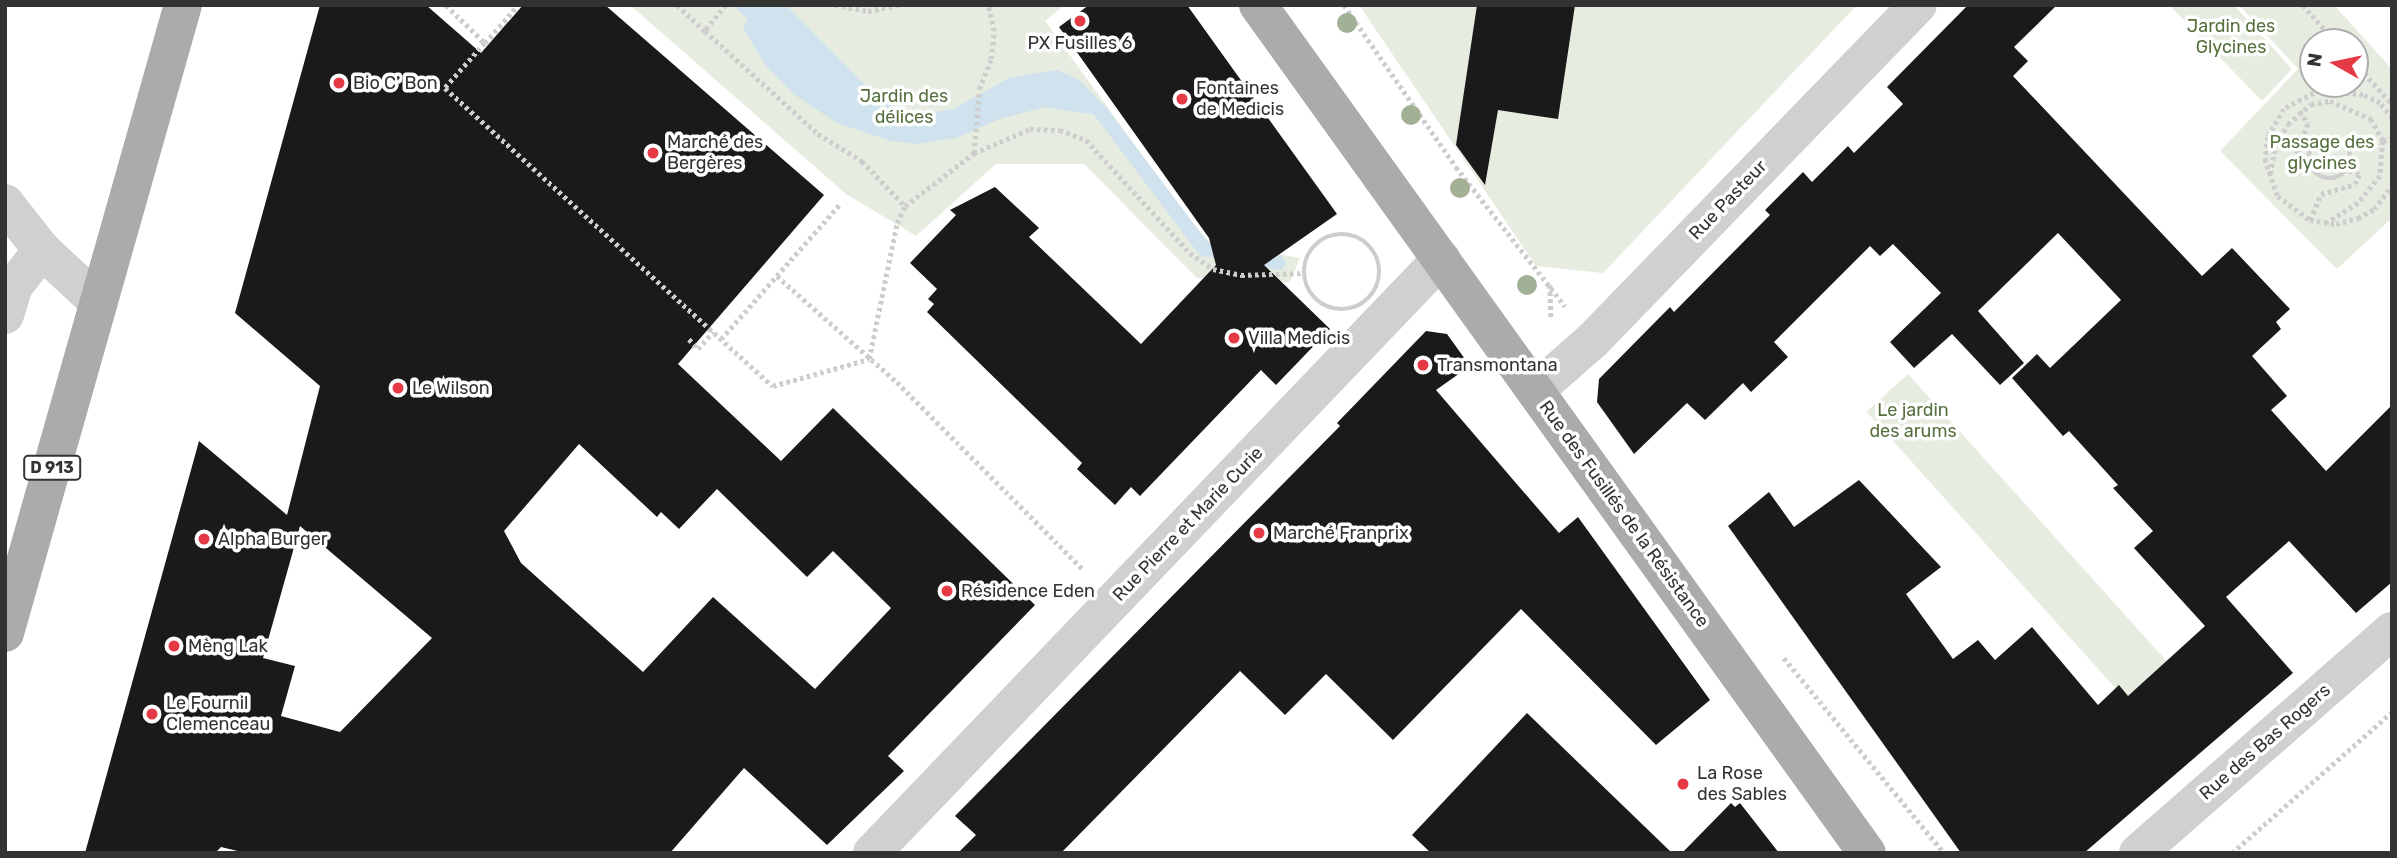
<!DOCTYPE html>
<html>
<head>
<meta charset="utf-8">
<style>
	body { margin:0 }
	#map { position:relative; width:2397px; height:858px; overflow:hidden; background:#fff; font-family:Rubik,sans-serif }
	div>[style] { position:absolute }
	.green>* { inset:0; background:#e6ecdf; transform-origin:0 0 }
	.water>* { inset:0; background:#cfe2ee }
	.stream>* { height:14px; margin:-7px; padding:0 7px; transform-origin:7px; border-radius:7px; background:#cfe2ee }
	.building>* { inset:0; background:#1a1a1a }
	.path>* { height:4.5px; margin-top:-2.25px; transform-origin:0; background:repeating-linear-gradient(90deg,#cdcdcd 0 3.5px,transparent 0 7px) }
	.path>.ring { margin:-2.25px; padding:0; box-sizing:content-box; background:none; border:4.5px solid #cdcdcd; border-radius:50% }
	.minor>* { height:38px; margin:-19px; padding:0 19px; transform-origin:19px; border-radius:19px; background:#d0d0d0 }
	.major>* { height:38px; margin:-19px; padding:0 19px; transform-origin:19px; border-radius:19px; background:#ababab }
	.trees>* { width:20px; height:20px; margin:-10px; border-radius:50%; background:#a2b095 }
	.dots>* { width:19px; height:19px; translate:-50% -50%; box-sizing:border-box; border:4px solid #fff; border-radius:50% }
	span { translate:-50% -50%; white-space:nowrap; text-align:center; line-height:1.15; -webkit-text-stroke:7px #fff; paint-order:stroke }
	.shield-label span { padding:2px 5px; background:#fff; border:2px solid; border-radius:5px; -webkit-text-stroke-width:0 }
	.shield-label { font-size:16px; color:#333; font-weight:700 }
	.park-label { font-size:18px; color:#56703f }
	.poi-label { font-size:18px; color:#333 }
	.left { translate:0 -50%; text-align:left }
	.street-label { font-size:18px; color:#333 }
	.frame { position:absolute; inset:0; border:7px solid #333; pointer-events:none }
	.north { position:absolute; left:2299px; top:28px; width:70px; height:70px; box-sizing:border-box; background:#fff; border:2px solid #adadad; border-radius:50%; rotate:279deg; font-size:19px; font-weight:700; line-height:28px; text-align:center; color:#333 }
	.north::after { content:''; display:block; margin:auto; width:24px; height:32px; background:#e63946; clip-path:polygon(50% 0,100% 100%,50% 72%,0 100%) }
</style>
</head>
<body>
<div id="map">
	<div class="green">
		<i style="clip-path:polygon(630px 5px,1065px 5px,1045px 21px,1190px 221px,1210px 242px,1300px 258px,1290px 282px,1197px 278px,1084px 164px,996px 164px,916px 236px,846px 194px)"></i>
		<i style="clip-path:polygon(1359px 5px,1857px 5px,1603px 273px,1536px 266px)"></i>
		<i style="clip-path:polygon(2169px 5px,2234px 5px,2292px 69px,2262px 101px)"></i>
		<i style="clip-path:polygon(evenodd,2239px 5px,2334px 5px,2392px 69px,2392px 218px,2337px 269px,2220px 151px,2298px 69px,2239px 5px,2355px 42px,2355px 84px,2313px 84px,2313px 42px,2355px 42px)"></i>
		<i style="left:1908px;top:374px;width:476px;height:56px;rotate:48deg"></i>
	</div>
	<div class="water">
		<i style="clip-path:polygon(754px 5px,786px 5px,864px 84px,894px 108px,932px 113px,953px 109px,1009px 78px,1057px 70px,1079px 80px,1099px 100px,1089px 114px,1044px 107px,997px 120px,956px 138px,917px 144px,891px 141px,837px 123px,795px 95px,766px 66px,743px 28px)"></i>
	</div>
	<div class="stream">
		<i style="left:743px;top:5px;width:29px;rotate:44deg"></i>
		<i style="left:1079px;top:95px;width:26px;rotate:37deg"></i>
		<i style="left:1100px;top:111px;width:173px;rotate:53deg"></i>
		<i style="left:1204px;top:249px;width:25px;rotate:9deg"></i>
		<i style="left:1253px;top:258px;width:26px;rotate:11deg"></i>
	</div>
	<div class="building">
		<i style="clip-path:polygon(evenodd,320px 5px,426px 5px,481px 53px,523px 5px,605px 5px,824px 195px,678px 364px,781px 461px,833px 408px,1035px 605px,888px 756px,904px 771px,827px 845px,744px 768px,670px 853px,246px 853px,221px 847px,215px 853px,85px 853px,199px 441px,287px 515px,320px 386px,235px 313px,320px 5px,579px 444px,657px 517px,661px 512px,679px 529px,717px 489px,807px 577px,833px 551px,891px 608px,815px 689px,713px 597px,643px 672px,521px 563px,504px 531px,579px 444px,320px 5px,300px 526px,432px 638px,340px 732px,281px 716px,295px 666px,263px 658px,300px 526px)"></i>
		<i style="clip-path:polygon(1089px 5px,1187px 5px,1337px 214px,1264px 265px,1330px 329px,1276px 385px,1261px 370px,1140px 496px,1131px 487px,1115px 505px,1077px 469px,1082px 463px,927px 312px,934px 304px,928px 299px,937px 289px,910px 263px,956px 215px,950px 210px,995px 187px,1039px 228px,1029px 237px,1141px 344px,1216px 265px,1209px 238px,1059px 27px)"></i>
		<i style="clip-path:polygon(1477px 5px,1575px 5px,1558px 119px,1498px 110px,1485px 185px,1456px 145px)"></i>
		<i style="clip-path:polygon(1968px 5px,2057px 5px,2014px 47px,2028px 61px,2013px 76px,2202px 276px,2232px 248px,2290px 309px,2276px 322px,2281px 329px,2252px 356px,2287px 396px,2271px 410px,2326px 471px,2392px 405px,2392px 582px,2356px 613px,2289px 541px,2226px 597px,2293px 673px,2084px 853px,1961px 853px,1728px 526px,1769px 492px,1794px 527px,1859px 480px,1941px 567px,1906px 594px,1953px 659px,1978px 640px,1995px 660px,2032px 627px,2098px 705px,2119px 685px,2128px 696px,2205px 626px,2134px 548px,2153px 531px,2113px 488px,2118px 485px,2069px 431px,2063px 436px,2012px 378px,2037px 354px,2050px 368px,2121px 300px,2058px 233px,1978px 311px,2024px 363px,2000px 385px,1952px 334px,1914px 368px,1890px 342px,1941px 293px,1893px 244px,1880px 256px,1870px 246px,1774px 342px,1788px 357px,1751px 392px,1743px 383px,1705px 420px,1687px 403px,1634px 454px,1597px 402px,1599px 379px,1670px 307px,1674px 312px,1770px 215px,1765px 210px,1803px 172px,1812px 182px,1848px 146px,1854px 153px,1903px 104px,1887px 87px)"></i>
		<i style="clip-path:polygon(1426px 331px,1447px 334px,1470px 366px,1436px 390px,1559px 533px,1578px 517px,1710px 700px,1656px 745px,1521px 609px,1393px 740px,1326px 674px,1285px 715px,1240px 671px,1061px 853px,958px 853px,976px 835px,955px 816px,1340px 426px,1337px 423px)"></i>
		<i style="clip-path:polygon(1527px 713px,1672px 853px,1431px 853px,1412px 835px)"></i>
		<i style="clip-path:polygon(1731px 803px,1735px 807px,1740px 803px,1779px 853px,1682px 853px)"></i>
	</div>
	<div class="path">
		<i style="left:446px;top:5px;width:54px;rotate:44.3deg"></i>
		<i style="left:485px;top:43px;width:60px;rotate:131.6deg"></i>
		<i style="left:445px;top:88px;width:443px;rotate:42.3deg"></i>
		<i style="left:773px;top:386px;width:100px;rotate:-15.7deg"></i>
		<i style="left:869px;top:359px;width:139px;rotate:-78.4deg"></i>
		<i style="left:897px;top:223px;width:19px;rotate:-65deg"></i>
		<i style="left:905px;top:206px;width:87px;rotate:-37.5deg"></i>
		<i style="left:974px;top:153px;width:61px;rotate:-23.2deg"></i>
		<i style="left:1030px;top:129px;width:30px;rotate:2deg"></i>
		<i style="left:1060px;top:130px;width:28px;rotate:21deg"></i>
		<i style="left:1086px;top:140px;width:154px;rotate:47.4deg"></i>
		<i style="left:1190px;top:253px;width:28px;rotate:35deg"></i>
		<i style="left:1213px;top:269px;width:29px;rotate:12deg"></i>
		<i style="left:1241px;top:275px;width:64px;rotate:-1.8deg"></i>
		<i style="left:677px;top:5px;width:38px;rotate:43deg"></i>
		<i style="left:726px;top:5px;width:33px;rotate:129deg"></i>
		<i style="left:705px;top:31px;width:153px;rotate:42.3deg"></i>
		<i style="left:818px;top:134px;width:52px;rotate:31.5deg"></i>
		<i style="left:862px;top:161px;width:62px;rotate:46.3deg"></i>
		<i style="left:835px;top:5px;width:34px;rotate:10deg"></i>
		<i style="left:868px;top:11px;width:32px;rotate:-11deg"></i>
		<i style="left:1344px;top:5px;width:197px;rotate:55.3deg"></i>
		<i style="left:1456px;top:167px;width:177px;rotate:51.9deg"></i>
		<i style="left:2303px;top:5px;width:50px;rotate:48.3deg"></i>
		<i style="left:485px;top:43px;width:50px;rotate:-49deg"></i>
		<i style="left:2355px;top:63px;width:55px;rotate:47.9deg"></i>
		<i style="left:2300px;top:111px;width:15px;rotate:58deg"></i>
		<i style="left:2308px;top:124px;width:40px;rotate:112deg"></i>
		<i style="left:2293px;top:161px;width:16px;rotate:-4deg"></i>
		<i style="left:2392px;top:118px;width:19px;rotate:-129deg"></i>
		<i style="left:2380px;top:103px;width:19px;rotate:-155deg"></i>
		<i style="left:2363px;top:95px;width:43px;rotate:-173.4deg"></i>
		<i style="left:2320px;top:90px;width:41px;rotate:152.2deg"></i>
		<i style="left:2284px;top:109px;width:32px;rotate:120deg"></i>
		<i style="left:2268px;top:137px;width:22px;rotate:98deg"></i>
		<i style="left:2265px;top:159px;width:39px;rotate:71deg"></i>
		<i style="left:2278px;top:196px;width:40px;rotate:37deg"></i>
		<i style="left:2310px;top:220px;width:26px;rotate:9deg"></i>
		<i style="left:2336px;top:224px;width:23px;rotate:-15deg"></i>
		<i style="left:2358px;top:218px;width:18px;rotate:-29deg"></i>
		<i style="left:2374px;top:209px;width:29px;rotate:-52deg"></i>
		<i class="ring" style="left:2309px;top:137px;width:37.5px;height:37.5px"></i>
		<i style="left:2383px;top:141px;width:9px;rotate:-18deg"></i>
		<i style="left:974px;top:153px;width:64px;rotate:-85.5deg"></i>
		<i style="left:979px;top:89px;width:32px;rotate:-68deg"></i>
		<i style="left:991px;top:59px;width:28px;rotate:-84deg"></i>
		<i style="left:994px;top:31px;width:27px;rotate:-103deg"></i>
		<i style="left:2270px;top:174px;width:31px;rotate:-79deg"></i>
		<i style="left:2276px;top:144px;width:23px;rotate:-59deg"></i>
		<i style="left:2288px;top:124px;width:30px;rotate:-41deg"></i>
		<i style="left:2311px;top:104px;width:19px;rotate:-9deg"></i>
		<i style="left:2330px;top:101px;width:45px;rotate:23.7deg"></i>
		<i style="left:2371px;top:119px;width:25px;rotate:61deg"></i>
		<i style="left:2383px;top:141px;width:35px;rotate:95deg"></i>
		<i style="left:2380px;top:176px;width:35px;rotate:129deg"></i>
		<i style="left:2358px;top:203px;width:37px;rotate:147deg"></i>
		<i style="left:2310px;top:220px;width:28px;rotate:-67deg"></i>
		<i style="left:2321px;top:194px;width:35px;rotate:-16deg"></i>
		<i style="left:2355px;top:184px;width:10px;rotate:-66deg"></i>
		<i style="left:2359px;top:175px;width:13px;rotate:-157deg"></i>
		<i class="ring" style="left:1304px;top:234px;width:71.5px;height:71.5px"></i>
		<i style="left:777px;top:276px;width:160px;rotate:41.5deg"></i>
		<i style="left:897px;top:382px;width:265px;rotate:45.2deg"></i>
		<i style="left:1550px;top:285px;width:33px;rotate:88deg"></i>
		<i style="left:689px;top:339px;width:13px;rotate:48deg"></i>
		<i style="left:698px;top:349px;width:23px;rotate:-49deg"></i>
		<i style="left:721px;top:339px;width:181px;rotate:-48.6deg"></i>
		<i style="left:1784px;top:658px;width:252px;rotate:50.6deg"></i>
		<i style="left:2232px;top:853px;width:213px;rotate:-41.4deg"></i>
	</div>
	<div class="minor">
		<i style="left:5px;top:203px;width:60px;rotate:51.8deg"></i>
		<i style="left:42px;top:250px;width:76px;rotate:42.9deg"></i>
		<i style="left:5px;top:315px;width:30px;rotate:-73deg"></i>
		<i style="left:14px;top:286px;width:46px;rotate:-52.1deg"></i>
		<i style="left:1535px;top:391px;width:76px;rotate:-41.3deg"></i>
		<i style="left:1592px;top:341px;width:468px;rotate:-45.9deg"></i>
		<i style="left:872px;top:853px;width:823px;rotate:-46.23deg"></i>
		<i style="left:2138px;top:853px;width:337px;rotate:-41.2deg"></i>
	</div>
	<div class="major">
		<i style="left:1258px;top:5px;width:1044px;rotate:54.32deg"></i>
		<i style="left:5px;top:633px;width:653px;rotate:-74.18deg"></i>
	</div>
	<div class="trees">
		<i style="left:1347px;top:23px"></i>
		<i style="left:1411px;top:115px"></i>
		<i style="left:1460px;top:188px"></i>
		<i style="left:1527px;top:285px"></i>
	</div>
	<div class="dots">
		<i style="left:1080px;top:21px;background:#e63946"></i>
		<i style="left:339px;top:83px;background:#e63946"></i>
		<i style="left:1182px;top:99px;background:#e63946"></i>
		<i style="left:653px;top:153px;background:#e63946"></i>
		<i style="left:1234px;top:338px;background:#e63946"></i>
		<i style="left:1423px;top:365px;background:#e63946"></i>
		<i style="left:398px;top:388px;background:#e63946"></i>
		<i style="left:1259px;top:533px;background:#e63946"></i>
		<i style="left:204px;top:539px;background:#e63946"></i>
		<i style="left:947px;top:591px;background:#e63946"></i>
		<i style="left:174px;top:646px;background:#e63946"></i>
		<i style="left:152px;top:714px;background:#e63946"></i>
		<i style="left:1683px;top:784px;background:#e63946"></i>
	</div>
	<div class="shield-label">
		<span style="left:52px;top:468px">D 913</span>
	</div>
	<div class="park-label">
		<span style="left:2231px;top:37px">Jardin des<br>Glycines</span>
		<span style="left:904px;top:107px">Jardin des<br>délices</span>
		<span style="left:2322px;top:153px">Passage des<br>glycines</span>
		<span style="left:1913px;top:421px">Le jardin<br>des arums</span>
	</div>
	<div class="poi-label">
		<span style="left:1080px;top:43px">PX Fusilles 6</span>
		<span class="left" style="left:353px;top:83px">Bio C' Bon</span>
		<span class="left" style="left:1196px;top:99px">Fontaines<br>de Medicis</span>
		<span class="left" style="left:667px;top:153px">Marché des<br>Bergères</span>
		<span class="left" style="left:1248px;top:338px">Villa Medicis</span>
		<span class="left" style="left:1437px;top:365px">Transmontana</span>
		<span class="left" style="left:412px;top:388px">Le Wilson</span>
		<span class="left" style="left:1273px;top:533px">Marché Franprix</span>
		<span class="left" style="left:218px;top:539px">Alpha Burger</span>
		<span class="left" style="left:961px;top:591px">Résidence Eden</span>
		<span class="left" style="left:188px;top:646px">Mèng Lak</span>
		<span class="left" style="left:166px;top:714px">Le Fournil<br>Clemenceau</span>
		<span class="left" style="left:1697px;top:784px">La Rose<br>des Sables</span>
	</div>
	<div class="street-label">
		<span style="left:1728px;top:200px;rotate:-46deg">Rue Pasteur</span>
		<span style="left:1624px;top:514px;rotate:54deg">Rue des Fusillés de la Résistance</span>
		<span style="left:1188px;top:524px;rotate:-46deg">Rue Pierre et Marie Curie</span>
		<span style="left:2265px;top:742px;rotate:-41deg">Rue des Bas Rogers</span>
	</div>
	<div class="frame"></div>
	<div class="north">N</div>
</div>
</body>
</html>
